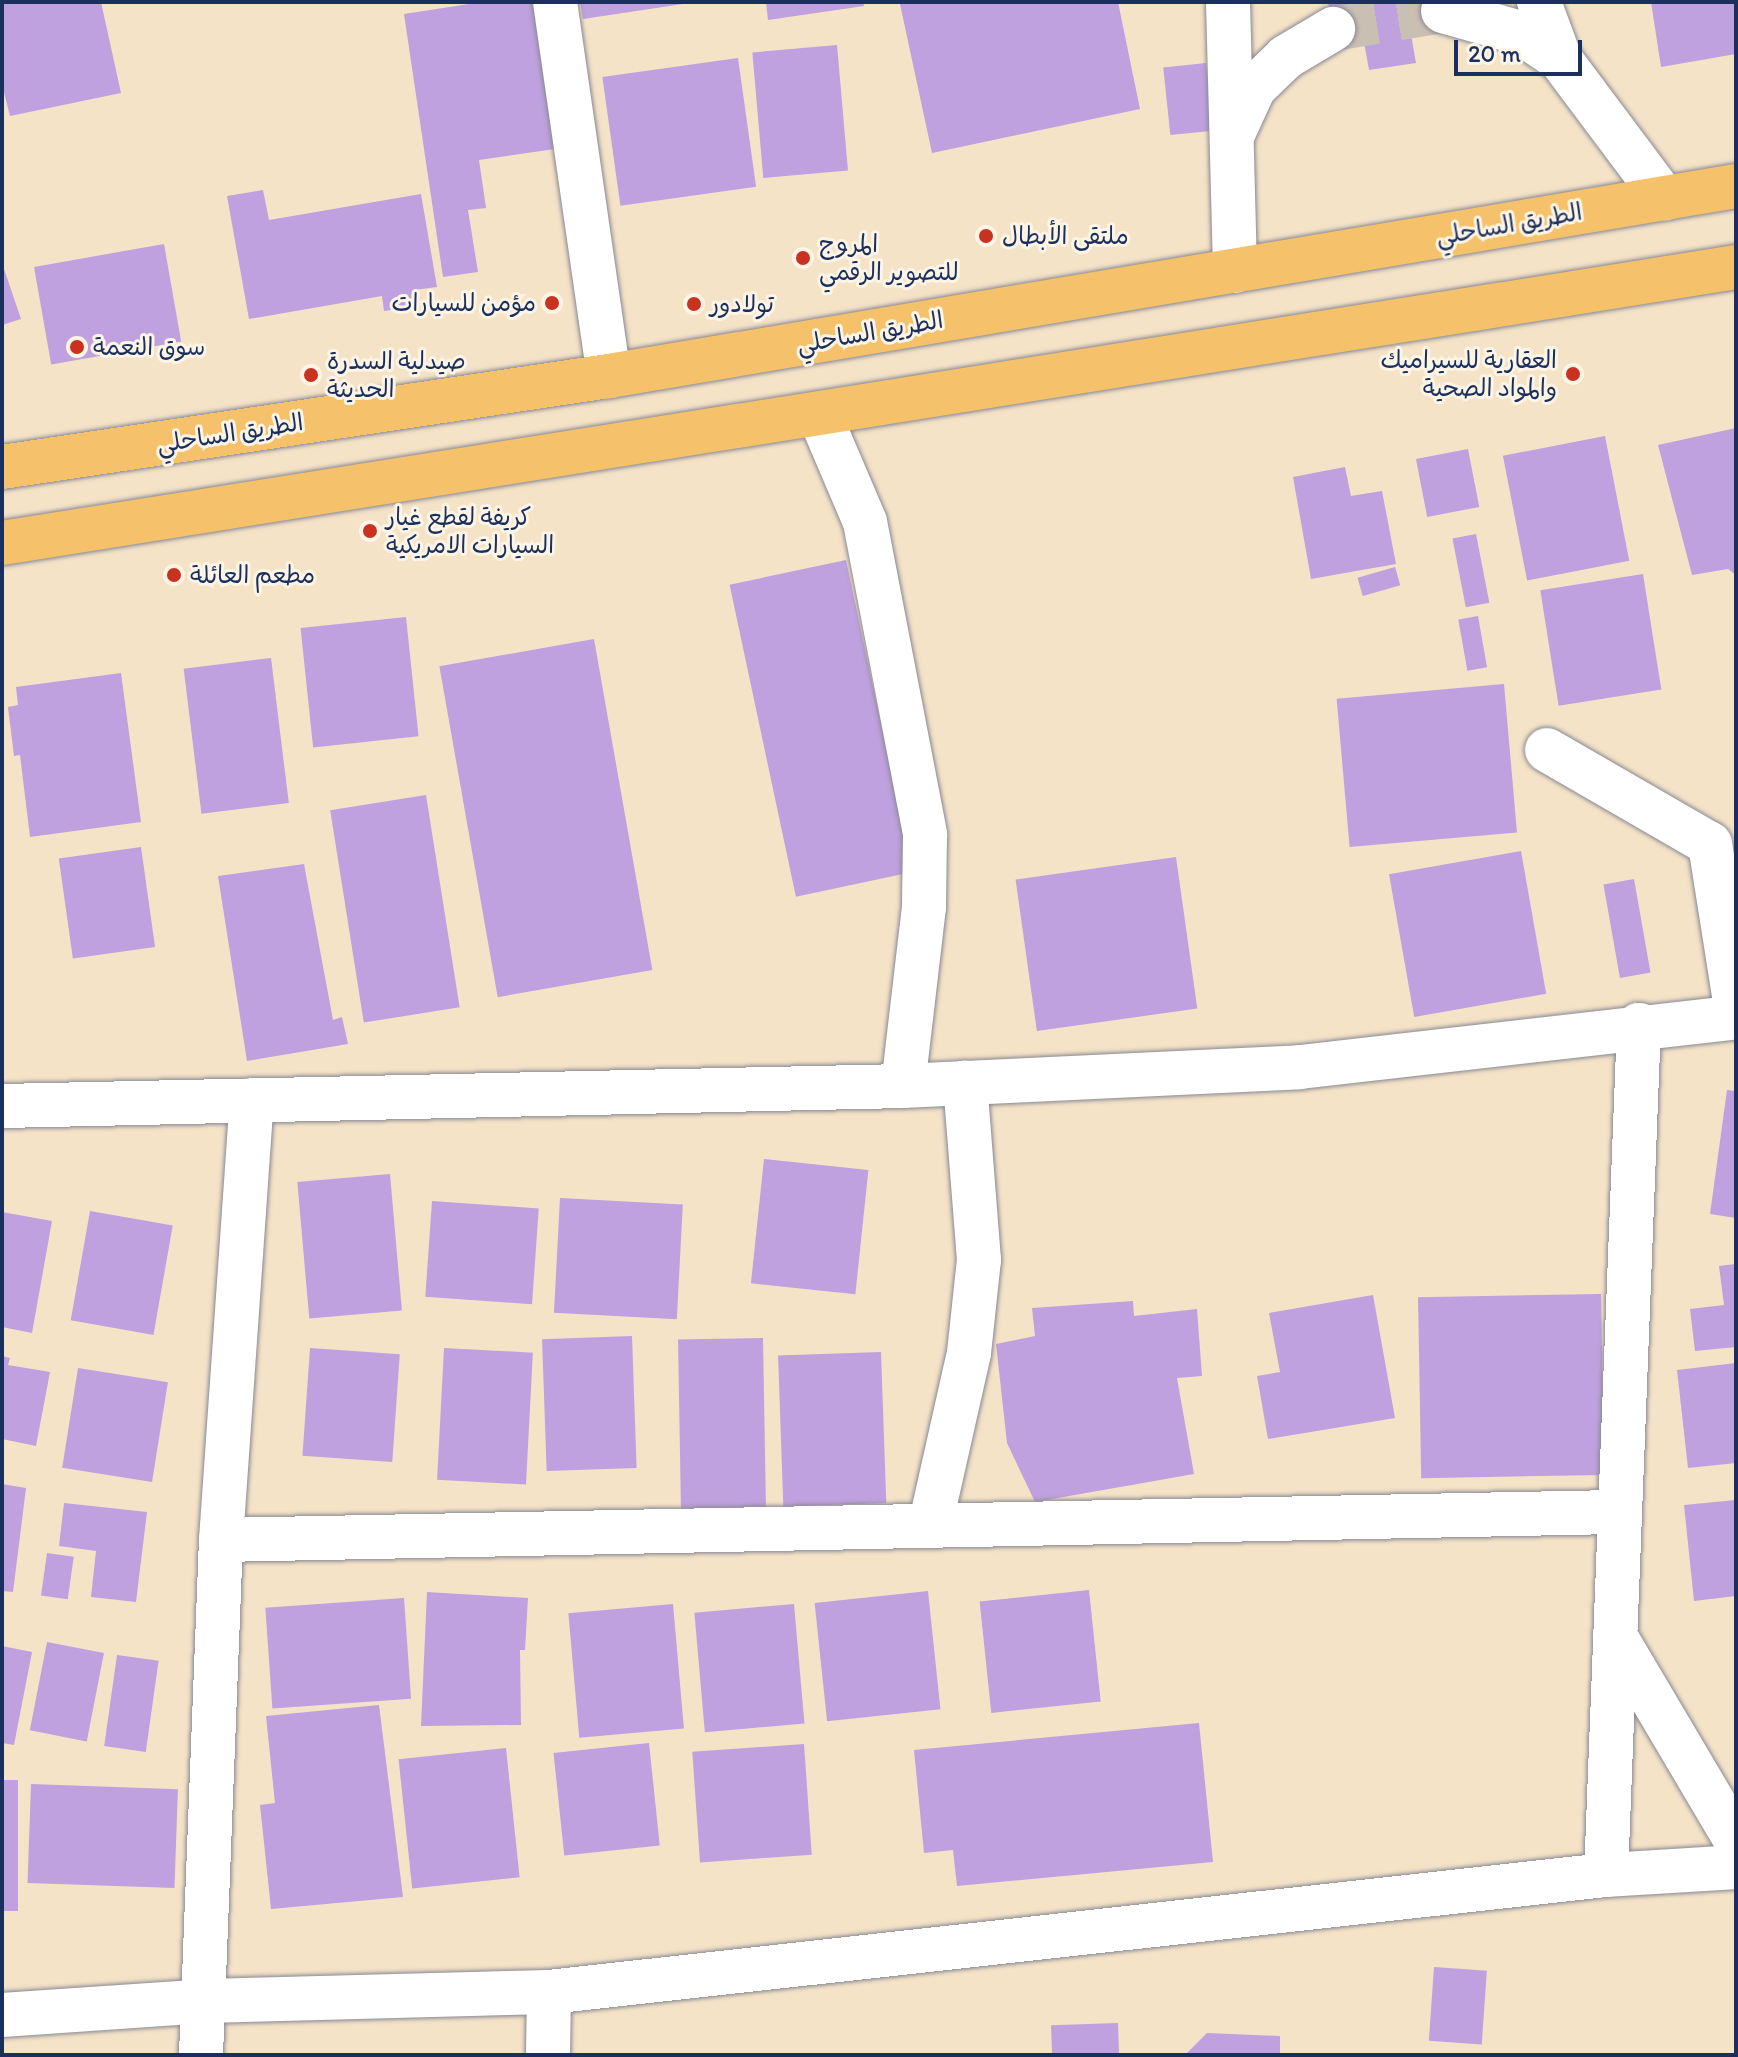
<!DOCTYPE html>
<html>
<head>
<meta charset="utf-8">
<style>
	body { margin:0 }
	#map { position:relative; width:1738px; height:2057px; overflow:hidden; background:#f5e3c8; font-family:Itim,"Playpen Sans Arabic",sans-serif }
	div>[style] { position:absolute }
	.building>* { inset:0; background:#bea1de; transform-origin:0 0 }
	.minor-tunnel>* { height:44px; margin-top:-22px; transform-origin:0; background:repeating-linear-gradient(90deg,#c9bfb3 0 44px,transparent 0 66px) }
	.roads { filter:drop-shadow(0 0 2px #888993) drop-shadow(0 0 2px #888993) }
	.minor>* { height:44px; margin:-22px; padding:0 22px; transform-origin:22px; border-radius:22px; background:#fff }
	.highway>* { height:44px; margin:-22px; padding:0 22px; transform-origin:22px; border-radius:22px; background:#f6c16b }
	.dots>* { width:22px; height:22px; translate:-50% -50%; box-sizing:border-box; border:4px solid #fcf5e5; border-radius:50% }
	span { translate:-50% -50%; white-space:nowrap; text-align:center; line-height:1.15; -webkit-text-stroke:6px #fcf5e5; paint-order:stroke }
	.street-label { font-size:24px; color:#1b2f5e }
	.poi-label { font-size:24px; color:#1b2f5e }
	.left { translate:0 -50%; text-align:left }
	.right { translate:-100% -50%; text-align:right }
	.frame { position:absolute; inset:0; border:4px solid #1b2f5e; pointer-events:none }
	.scale { position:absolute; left:1454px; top:40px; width:128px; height:36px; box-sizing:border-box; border:4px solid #1b2f5e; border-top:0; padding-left:10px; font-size:24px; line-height:28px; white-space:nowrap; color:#1b2f5e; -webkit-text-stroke:6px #fcf5e5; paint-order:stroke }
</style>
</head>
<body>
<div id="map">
	<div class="building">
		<i style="clip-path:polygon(2px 2px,101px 2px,121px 93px,10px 116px,2px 84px)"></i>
		<i style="clip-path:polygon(482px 2px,547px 2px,569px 147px,479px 160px,486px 208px,468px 210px,478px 272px,443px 277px,404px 14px)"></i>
		<i style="clip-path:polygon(580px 2px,683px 2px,683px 4px,583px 19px)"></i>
		<i style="clip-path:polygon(766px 2px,863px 2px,864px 6px,768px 20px)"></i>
		<i style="clip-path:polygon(1118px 2px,1140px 109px,932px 153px,900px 4px)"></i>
		<i style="clip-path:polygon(1328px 2px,1441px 2px,1443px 11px,1408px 17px,1416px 63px,1369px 70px,1361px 25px,1333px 29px)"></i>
		<i style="clip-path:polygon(1651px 2px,1736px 2px,1736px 54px,1661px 67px)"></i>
		<i style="left:837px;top:45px;width:126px;height:85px;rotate:85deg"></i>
		<i style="left:738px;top:58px;width:130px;height:137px;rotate:82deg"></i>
		<i style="left:1206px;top:63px;width:68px;height:43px;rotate:84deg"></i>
		<i style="clip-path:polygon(263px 190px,269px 220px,421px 194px,437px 287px,414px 290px,417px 306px,384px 311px,382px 296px,249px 319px,227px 196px)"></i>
		<i style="left:164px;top:244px;width:99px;height:132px;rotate:80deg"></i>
		<i style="clip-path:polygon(2px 263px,21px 319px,2px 325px)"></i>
		<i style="clip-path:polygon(1736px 428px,1736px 575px,1728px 569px,1692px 575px,1658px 445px)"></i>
		<i style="left:1605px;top:436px;width:127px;height:104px;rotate:79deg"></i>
		<i style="left:1468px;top:449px;width:59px;height:53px;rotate:79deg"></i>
		<i style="clip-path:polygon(1345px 467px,1351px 496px,1382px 491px,1396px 564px,1311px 579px,1293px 477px)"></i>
		<i style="left:1476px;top:534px;width:70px;height:24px;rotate:79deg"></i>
		<i style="left:846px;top:560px;width:319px;height:119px;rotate:78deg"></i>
		<i style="left:1395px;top:567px;width:19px;height:39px;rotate:74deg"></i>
		<i style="left:1643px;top:574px;width:117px;height:104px;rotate:81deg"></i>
		<i style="left:1478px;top:616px;width:52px;height:20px;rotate:80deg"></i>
		<i style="left:406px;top:617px;width:120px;height:106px;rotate:84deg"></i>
		<i style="left:594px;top:639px;width:336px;height:157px;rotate:80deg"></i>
		<i style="left:271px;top:658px;width:146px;height:88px;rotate:83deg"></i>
		<i style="clip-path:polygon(121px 673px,141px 822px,30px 837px,20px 755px,14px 756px,8px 707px,18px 705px,16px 687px)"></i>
		<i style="left:1504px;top:684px;width:149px;height:168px;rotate:85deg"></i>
		<i style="left:426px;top:795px;width:215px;height:97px;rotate:81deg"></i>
		<i style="left:141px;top:847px;width:101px;height:83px;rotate:82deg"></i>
		<i style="left:1521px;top:851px;width:145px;height:134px;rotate:80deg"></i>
		<i style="left:1176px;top:857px;width:153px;height:162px;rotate:82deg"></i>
		<i style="clip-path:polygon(304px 864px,333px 1020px,342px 1017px,348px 1044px,247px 1061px,218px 876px)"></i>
		<i style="left:1634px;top:879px;width:95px;height:31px;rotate:80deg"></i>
		<i style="clip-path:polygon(1727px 1090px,1736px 1091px,1736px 1218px,1710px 1214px)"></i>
		<i style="left:764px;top:1159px;width:105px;height:125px;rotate:6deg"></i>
		<i style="left:390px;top:1174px;width:137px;height:93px;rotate:85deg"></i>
		<i style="left:560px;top:1198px;width:123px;height:115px;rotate:3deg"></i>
		<i style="left:432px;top:1201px;width:107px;height:96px;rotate:4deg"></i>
		<i style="left:90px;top:1211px;width:84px;height:111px;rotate:10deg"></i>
		<i style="clip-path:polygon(2px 1212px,52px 1221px,32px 1333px,2px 1327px)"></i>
		<i style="clip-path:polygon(1736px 1264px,1736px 1347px,1695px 1351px,1690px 1309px,1724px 1305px,1719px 1266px)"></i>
		<i style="left:1601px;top:1294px;width:181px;height:183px;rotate:89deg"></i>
		<i style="clip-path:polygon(1373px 1295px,1395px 1418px,1268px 1439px,1257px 1376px,1280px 1372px,1269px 1313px)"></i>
		<i style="clip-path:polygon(1133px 1301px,1134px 1316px,1197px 1309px,1202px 1376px,1177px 1378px,1194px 1474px,1035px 1502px,1007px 1443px,996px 1344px,1035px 1336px,1032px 1308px)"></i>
		<i style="left:632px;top:1336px;width:132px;height:90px;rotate:88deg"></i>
		<i style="left:763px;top:1338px;width:169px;height:85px;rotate:89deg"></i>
		<i style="left:310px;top:1348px;width:90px;height:108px;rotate:4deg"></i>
		<i style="left:444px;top:1348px;width:89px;height:132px;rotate:3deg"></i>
		<i style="left:881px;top:1352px;width:151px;height:103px;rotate:88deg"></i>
		<i style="clip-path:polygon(2px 1356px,10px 1358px,8px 1365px,50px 1372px,36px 1446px,2px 1439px)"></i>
		<i style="clip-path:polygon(1736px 1363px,1736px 1463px,1688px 1468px,1677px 1370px)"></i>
		<i style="left:78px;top:1368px;width:91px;height:101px;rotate:9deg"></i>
		<i style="clip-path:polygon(2px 1484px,26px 1488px,13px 1592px,2px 1591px)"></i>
		<i style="clip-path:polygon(1736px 1500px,1736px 1596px,1694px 1601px,1684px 1505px)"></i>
		<i style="clip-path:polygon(64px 1503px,147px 1512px,136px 1602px,91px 1597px,96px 1551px,59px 1546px)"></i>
		<i style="left:47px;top:1553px;width:27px;height:43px;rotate:8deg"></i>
		<i style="left:1089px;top:1590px;width:112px;height:110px;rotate:84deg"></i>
		<i style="left:928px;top:1591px;width:119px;height:114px;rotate:84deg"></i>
		<i style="clip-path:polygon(427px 1592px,528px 1598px,525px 1650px,520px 1650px,521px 1725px,421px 1726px)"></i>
		<i style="left:404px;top:1598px;width:101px;height:139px;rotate:86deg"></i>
		<i style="left:673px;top:1604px;width:125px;height:105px;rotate:85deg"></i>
		<i style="left:794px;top:1604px;width:120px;height:100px;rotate:85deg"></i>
		<i style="left:47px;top:1642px;width:58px;height:90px;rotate:11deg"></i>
		<i style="clip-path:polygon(2px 1646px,32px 1652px,14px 1745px,2px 1743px)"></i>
		<i style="left:117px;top:1655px;width:42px;height:92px;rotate:8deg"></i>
		<i style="clip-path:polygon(379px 1705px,403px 1897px,271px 1909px,260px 1805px,275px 1803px,266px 1716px)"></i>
		<i style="clip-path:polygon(1199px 1723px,1213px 1862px,957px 1886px,953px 1850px,924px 1853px,914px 1750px)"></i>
		<i style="left:649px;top:1743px;width:103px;height:96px;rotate:84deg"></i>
		<i style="left:804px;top:1744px;width:111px;height:112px;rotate:86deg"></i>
		<i style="left:506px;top:1748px;width:130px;height:108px;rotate:84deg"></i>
		<i style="left:2px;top:1780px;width:16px;height:131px"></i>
		<i style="left:31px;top:1784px;width:147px;height:99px;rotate:2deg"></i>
		<i style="left:1434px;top:1967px;width:53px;height:74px;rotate:4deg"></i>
		<i style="left:1118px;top:2023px;width:32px;height:67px;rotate:88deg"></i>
		<i style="clip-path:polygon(1207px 2033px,1280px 2036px,1280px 2055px,1185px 2055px)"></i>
	</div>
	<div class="minor-tunnel">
		<i style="left:1333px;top:29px;width:111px;rotate:-9.3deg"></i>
	</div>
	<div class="roads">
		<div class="minor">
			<i style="left:555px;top:2px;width:378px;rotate:81.8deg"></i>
			<i style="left:1228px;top:2px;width:269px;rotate:88.5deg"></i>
			<i style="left:1539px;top:2px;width:61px;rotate:69.8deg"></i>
			<i style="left:1443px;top:11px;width:81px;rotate:15.8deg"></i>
			<i style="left:1521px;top:33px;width:47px;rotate:33.7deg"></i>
			<i style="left:1560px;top:59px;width:174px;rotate:53.2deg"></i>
			<i style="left:1233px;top:134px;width:51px;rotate:-65.5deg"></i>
			<i style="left:1254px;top:88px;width:45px;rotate:-44.1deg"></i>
			<i style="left:1286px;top:57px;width:55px;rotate:-30.8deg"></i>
			<i style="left:819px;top:414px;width:117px;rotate:66.9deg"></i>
			<i style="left:865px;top:522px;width:319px;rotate:79.1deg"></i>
			<i style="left:925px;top:835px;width:72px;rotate:90.8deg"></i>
			<i style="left:924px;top:907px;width:180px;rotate:96.7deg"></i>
			<i style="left:1547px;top:750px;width:188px;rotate:30deg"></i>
			<i style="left:1710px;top:844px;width:167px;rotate:81deg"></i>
			<i style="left:2px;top:1106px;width:901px;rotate:-1.27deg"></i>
			<i style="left:903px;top:1086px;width:397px;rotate:-2.7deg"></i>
			<i style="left:1300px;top:1067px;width:439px;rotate:-6.5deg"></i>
			<i style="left:930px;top:1526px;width:177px;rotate:-77.3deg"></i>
			<i style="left:969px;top:1353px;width:94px;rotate:-83.9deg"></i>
			<i style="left:979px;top:1260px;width:178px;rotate:-94.5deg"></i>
			<i style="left:221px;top:1540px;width:1398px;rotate:-1.15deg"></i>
			<i style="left:1615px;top:1636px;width:238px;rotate:59.4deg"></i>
			<i style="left:1606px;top:1875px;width:851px;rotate:-87.78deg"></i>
			<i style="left:2px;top:2015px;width:204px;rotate:-3.9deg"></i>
			<i style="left:206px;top:2001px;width:343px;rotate:-1.5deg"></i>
			<i style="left:549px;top:1992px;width:1063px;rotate:-6.32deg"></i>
			<i style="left:1606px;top:1875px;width:130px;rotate:-3.5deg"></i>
			<i style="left:201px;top:2055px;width:515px;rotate:-87.78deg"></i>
			<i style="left:221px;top:1540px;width:441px;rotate:-86deg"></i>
			<i style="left:548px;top:2055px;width:63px;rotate:-89.1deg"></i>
		</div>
		<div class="highway">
			<i style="left:2px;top:467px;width:614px;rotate:-8.53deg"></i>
			<i style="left:609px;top:376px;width:1143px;rotate:-9.57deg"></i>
			<i style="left:2px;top:543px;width:1756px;rotate:-9.04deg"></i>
		</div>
	</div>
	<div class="dots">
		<i style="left:986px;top:236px;background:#c8321e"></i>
		<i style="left:803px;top:258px;background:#c8321e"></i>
		<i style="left:552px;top:303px;background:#c8321e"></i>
		<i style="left:694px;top:304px;background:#c8321e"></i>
		<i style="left:77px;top:347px;background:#c8321e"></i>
		<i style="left:1573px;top:374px;background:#c8321e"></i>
		<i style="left:311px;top:375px;background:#c8321e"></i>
		<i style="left:370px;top:531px;background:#c8321e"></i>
		<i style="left:174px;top:575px;background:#c8321e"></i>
	</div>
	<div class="street-label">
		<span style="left:1509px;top:224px;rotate:-10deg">الطريق الساحلي</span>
		<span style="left:870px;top:332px;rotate:-10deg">الطريق الساحلي</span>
		<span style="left:230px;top:433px;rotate:-9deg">الطريق الساحلي</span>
	</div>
	<div class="poi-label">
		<span class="left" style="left:1002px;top:236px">ملتقى الأبطال</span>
		<span class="left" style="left:819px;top:258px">المروج<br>للتصوير الرقمي</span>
		<span class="right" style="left:536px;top:303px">مؤمن للسيارات</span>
		<span class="left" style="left:710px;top:304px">تولادور</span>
		<span class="left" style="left:93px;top:347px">سوق النعمة</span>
		<span class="right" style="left:1557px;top:374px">العقارية للسيراميك<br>والمواد الصحية</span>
		<span class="left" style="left:327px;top:375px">صيدلية السدرة<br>الحديثة</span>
		<span class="left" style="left:386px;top:531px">كريفة لقطع غيار<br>السيارات الامريكية</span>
		<span class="left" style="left:190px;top:575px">مطعم العائلة</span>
	</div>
	<div class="frame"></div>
	<div class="scale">20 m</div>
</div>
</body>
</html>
